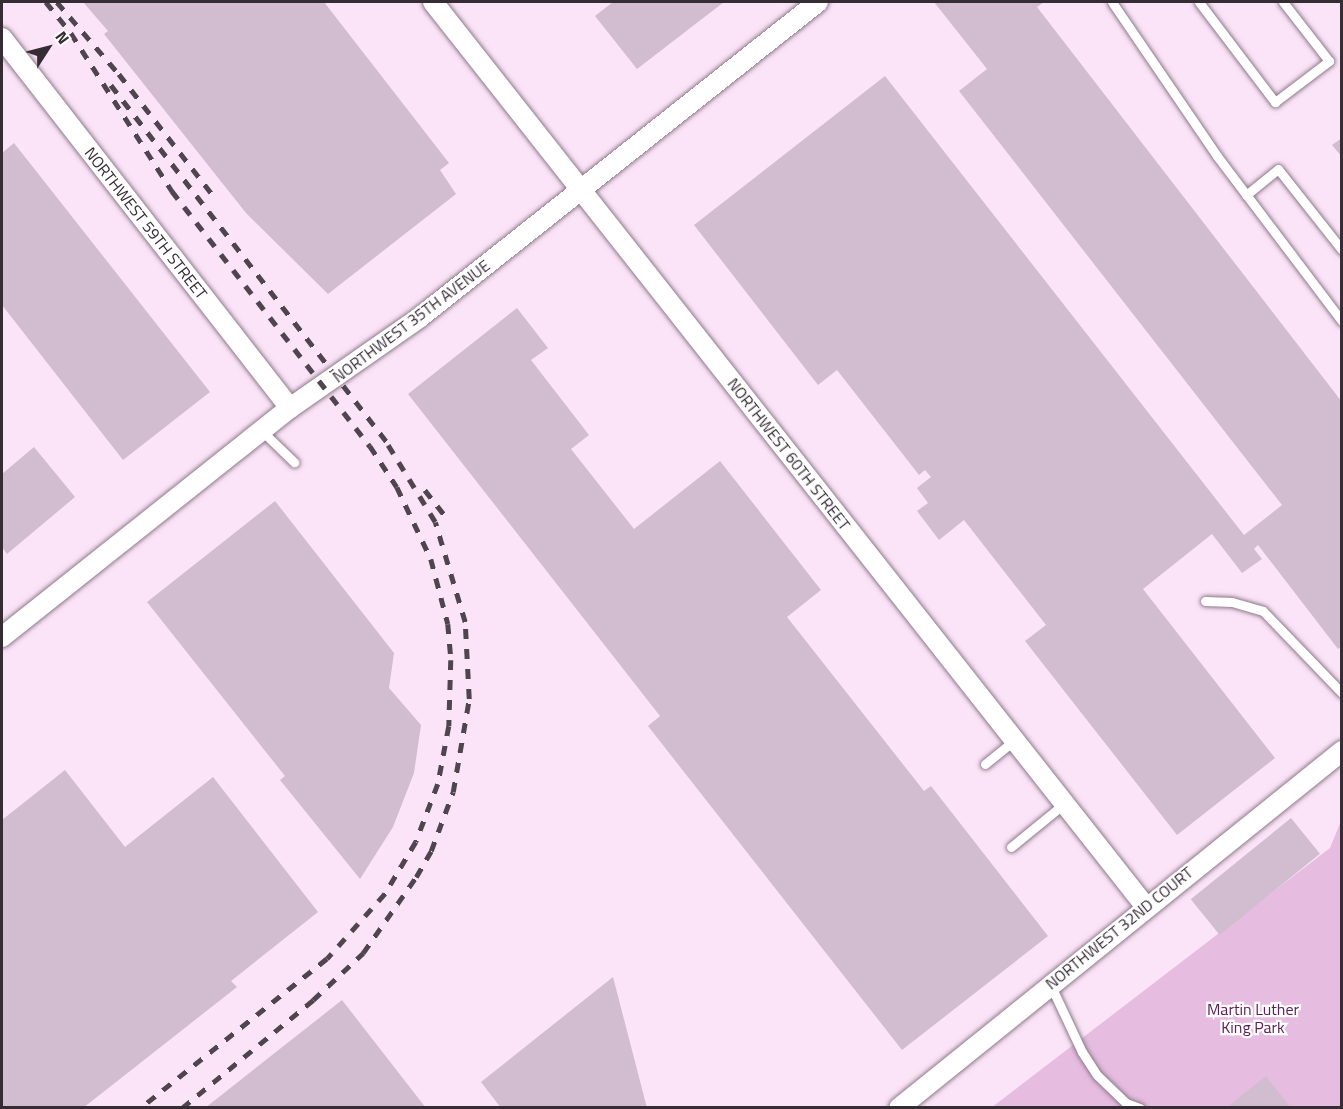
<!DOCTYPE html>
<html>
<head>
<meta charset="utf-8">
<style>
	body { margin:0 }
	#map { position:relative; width:1343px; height:1109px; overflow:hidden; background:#fbe4f7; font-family:"Titillium Web",sans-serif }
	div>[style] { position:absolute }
	.green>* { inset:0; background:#e6bce0 }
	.building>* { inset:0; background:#d2bccf; transform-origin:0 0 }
	.roads { filter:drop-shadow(0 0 2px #8e7a8b) drop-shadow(0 0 2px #8e7a8b) }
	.lane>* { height:9px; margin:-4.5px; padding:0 4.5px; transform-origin:4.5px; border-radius:4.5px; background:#fff }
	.street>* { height:20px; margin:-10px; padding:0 10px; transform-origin:10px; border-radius:10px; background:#fff }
	.rail>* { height:4.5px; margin-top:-2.25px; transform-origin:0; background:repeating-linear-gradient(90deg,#4f454e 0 10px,transparent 0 20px) }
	span { translate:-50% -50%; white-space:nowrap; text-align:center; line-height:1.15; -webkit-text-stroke:4.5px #fff; paint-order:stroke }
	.street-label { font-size:16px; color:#352c34 }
	.park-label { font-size:16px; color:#5e2059 }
	.frame { position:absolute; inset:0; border:3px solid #352c34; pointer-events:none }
	.north { position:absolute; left:18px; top:18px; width:60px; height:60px; -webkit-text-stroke:4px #fff; paint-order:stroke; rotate:54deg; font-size:16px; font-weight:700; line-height:24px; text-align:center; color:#352c34 }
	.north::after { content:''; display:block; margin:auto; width:21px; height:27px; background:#352c34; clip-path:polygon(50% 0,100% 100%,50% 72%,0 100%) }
</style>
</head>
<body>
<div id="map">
	<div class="green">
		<i style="clip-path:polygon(1341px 821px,1341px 1107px,991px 1108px,1330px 848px)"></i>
	</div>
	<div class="building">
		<i style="clip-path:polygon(83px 2px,324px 2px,449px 163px,440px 170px,456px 194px,328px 294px,246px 213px,104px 34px,108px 31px)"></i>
		<i style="clip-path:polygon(613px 2px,724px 2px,637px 69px,595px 16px)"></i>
		<i style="clip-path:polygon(934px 2px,1044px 2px,1037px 7px,1342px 402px,1342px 646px,1338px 649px,1258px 545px,1254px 549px,1262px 559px,1242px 573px,1212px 534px,1143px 589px,1275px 758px,1177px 835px,1025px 641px,1046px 625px,964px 520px,939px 540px,917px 511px,928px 503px,917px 488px,931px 477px,925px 470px,919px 475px,837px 370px,818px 385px,694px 225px,885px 76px,1244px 535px,1282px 505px,959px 91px,987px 69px)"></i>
		<i style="clip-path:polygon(1342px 138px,1342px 157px,1332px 145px)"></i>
		<i style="clip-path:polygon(14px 143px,210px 392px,123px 460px,2px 305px,2px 153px)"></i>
		<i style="clip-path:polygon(517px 308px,548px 348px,531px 360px,589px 435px,571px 449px,634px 529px,720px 461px,821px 590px,787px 617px,924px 791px,931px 786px,1048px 936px,902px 1050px,648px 726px,660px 716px,408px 394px)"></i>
		<i style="clip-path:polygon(34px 447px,75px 497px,7px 554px,2px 547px,2px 474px)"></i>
		<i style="clip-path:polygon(275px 501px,394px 653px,389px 688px,421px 725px,414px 773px,393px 827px,360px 879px,280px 780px,285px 776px,147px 602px)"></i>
		<i style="clip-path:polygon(65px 770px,125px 847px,213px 777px,318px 912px,231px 981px,237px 987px,83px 1108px,2px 1108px,2px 820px)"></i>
		<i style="left:1291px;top:818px;width:46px;height:129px;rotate:51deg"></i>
		<i style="clip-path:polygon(613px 977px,647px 1108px,501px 1108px,481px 1082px)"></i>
		<i style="clip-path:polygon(342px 1000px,426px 1108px,205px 1108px)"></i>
		<i style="clip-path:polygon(1266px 1076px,1291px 1108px,1226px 1108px)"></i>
	</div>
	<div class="roads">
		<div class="lane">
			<i style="left:1112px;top:2px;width:186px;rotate:55.7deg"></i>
			<i style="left:1217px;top:156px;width:207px;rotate:52.9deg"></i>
			<i style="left:1199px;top:2px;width:126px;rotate:52.8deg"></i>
			<i style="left:1275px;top:102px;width:68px;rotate:-37.2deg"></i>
			<i style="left:1329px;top:61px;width:75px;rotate:-127.9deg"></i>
			<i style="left:1246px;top:195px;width:41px;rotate:-39.1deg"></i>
			<i style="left:1278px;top:169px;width:103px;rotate:51.7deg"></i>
			<i style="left:262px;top:431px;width:45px;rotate:44.1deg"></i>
			<i style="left:1205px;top:601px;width:27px;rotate:2deg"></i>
			<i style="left:1232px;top:602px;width:32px;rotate:16deg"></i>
			<i style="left:1263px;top:611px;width:114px;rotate:46.1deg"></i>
			<i style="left:985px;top:764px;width:38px;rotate:-39deg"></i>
			<i style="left:1011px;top:847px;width:70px;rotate:-39.2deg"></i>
			<i style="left:1050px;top:984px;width:75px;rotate:64.8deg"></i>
			<i style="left:1082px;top:1052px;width:27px;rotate:57deg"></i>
			<i style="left:1097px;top:1075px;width:40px;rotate:44deg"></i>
			<i style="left:1126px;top:1103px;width:15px;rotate:20deg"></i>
		</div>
		<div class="street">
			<i style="left:433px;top:2px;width:1152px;rotate:51.77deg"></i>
			<i style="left:2px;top:38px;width:469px;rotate:52.1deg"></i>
			<i style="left:2px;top:637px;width:368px;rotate:-38.5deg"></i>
			<i style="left:290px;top:408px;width:157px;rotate:-34.9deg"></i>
			<i style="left:419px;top:318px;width:509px;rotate:-38.38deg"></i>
			<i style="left:899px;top:1108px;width:569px;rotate:-38.86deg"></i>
		</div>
	</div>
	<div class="rail">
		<i style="left:46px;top:2px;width:40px;rotate:51deg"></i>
		<i style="left:71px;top:33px;width:188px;rotate:57.4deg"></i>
		<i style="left:172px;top:191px;width:323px;rotate:52.2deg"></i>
		<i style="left:370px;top:446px;width:49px;rotate:56.6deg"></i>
		<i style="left:397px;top:487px;width:80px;rotate:64.7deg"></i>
		<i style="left:431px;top:559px;width:67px;rotate:75.3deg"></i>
		<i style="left:448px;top:624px;width:36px;rotate:85deg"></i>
		<i style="left:451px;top:660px;width:66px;rotate:91.7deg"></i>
		<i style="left:449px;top:726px;width:59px;rotate:100.7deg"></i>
		<i style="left:438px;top:784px;width:62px;rotate:110.8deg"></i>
		<i style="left:416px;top:842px;width:61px;rotate:120.8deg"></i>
		<i style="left:385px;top:894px;width:87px;rotate:131.7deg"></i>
		<i style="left:327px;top:959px;width:238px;rotate:141.3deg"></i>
		<i style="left:57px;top:2px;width:95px;rotate:49.3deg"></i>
		<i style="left:119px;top:74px;width:152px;rotate:52.2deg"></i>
		<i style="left:111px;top:85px;width:453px;rotate:52.3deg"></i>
		<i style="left:425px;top:490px;width:33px;rotate:52deg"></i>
		<i style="left:182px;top:1108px;width:170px;rotate:-39.5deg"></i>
		<i style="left:313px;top:1000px;width:69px;rotate:-43.2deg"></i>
		<i style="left:363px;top:953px;width:93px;rotate:-55.1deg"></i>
		<i style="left:416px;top:877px;width:30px;rotate:-60deg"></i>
		<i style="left:431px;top:851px;width:63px;rotate:-69.6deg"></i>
		<i style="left:453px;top:792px;width:94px;rotate:-80.2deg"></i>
		<i style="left:469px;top:699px;width:77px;rotate:-93deg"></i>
		<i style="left:465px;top:622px;width:104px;rotate:-106.7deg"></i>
		<i style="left:435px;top:522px;width:100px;rotate:-121.5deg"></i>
	</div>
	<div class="street-label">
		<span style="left:146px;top:223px;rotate:52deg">NORTHWEST 59TH STREET</span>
		<span style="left:411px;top:321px;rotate:-37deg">NORTHWEST 35TH AVENUE</span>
		<span style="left:789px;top:454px;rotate:52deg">NORTHWEST 60TH STREET</span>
		<span style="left:1119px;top:928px;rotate:-39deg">NORTHWEST 32ND COURT</span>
	</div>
	<div class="park-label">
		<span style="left:1253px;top:1018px">Martin Luther<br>King Park</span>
	</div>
	<div class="frame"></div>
	<div class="north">N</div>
</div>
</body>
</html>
